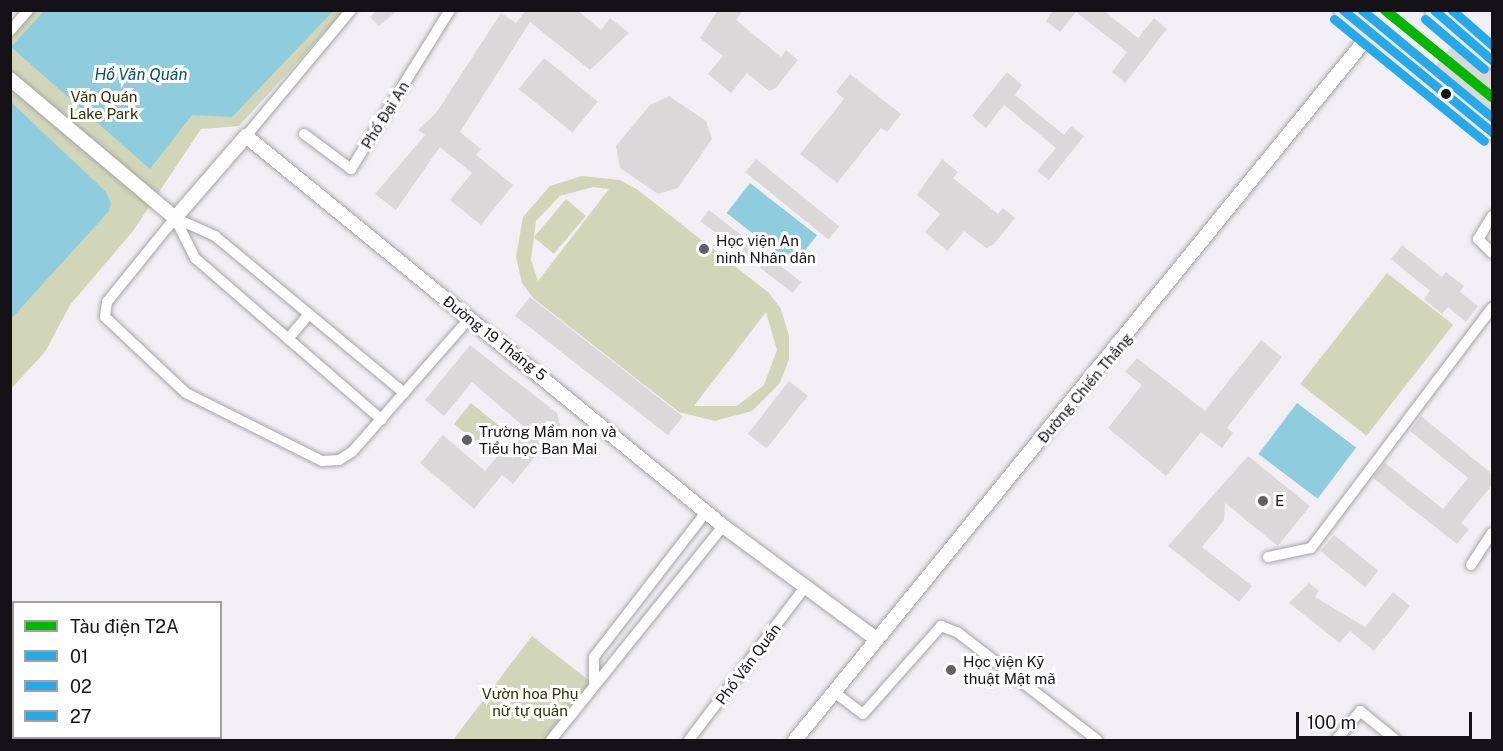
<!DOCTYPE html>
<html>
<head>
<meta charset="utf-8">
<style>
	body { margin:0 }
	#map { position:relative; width:1503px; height:751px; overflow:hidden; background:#f1eff4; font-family:"Public Sans",sans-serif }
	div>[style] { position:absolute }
	.green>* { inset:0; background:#d2d6b8; transform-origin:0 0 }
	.water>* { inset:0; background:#8eccde; transform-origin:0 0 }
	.building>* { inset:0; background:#dad8d9; transform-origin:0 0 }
	.roads { filter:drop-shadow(0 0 2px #a5a3a6) drop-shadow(0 0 2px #a5a3a6) }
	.minor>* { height:10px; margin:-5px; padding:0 5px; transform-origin:5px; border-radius:5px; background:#fdfdfd }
	.tertiary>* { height:14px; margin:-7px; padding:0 7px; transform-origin:7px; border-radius:7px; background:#fdfdfd }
	.trunk>* { height:16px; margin:-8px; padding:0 8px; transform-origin:8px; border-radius:8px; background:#ece7dc }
	.bus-1>* { height:9px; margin:-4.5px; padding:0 4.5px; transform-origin:4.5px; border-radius:4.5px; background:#25a9e8 }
	.bus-2>* { height:9px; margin:-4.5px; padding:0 4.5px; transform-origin:4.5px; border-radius:4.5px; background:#25a9e8 }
	.bus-3>* { height:9px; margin:-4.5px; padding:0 4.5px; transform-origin:4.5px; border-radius:4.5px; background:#25a9e8 }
	.metro-1>* { height:10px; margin:-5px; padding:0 5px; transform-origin:5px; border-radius:5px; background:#01b701 }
	.dots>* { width:16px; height:16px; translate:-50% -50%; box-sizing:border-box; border:3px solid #fff; border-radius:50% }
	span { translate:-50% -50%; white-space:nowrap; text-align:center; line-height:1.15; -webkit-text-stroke:6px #fff; paint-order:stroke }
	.park-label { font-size:15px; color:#2e3300 }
	.street-label { font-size:15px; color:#141216 }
	.poi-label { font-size:15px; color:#141216 }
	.left { translate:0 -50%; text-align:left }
	.water-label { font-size:16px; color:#005463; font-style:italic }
	.frame { position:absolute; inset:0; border:12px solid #141216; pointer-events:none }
	.legend { position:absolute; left:12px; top:601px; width:210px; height:138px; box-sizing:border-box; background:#fff; border:2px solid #a1a0a2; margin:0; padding:8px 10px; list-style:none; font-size:18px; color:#141216 }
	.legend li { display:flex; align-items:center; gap:12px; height:30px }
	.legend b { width:30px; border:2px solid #a1a0a2 }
	.scale { position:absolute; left:1296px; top:712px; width:176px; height:27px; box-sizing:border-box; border:3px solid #141216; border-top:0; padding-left:8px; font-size:18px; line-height:21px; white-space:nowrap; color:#141216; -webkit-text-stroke:4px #fff; paint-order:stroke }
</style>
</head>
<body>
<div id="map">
	<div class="green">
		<i style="clip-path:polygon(33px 11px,344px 11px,239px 126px,201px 129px,133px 231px,70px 305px,45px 352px,11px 389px,10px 35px)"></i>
		<i style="clip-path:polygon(evenodd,582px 176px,620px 180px,638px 190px,769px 293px,781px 309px,789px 336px,789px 359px,780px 383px,752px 411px,715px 421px,679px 412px,533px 298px,522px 283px,516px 257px,523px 217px,550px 186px,582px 176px,593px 187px,609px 189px,538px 281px,531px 260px,536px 221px,560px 196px,593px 187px,582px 176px,766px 312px,777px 350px,764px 385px,737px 406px,694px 406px,766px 312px)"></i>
		<i style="left:566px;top:199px;width:26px;height:50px;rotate:40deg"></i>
		<i style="left:1387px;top:273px;width:84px;height:141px;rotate:38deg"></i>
		<i style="left:471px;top:403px;width:38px;height:27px;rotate:39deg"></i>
		<i style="clip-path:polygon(532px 636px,591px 682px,549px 740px,453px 740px)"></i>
	</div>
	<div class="water">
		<i style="clip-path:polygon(44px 11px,44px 10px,333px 11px,232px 117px,192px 115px,150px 169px,11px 47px)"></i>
		<i style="clip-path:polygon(11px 102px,106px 192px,111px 203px,109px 211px,11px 319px)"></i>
		<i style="left:750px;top:183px;width:85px;height:38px;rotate:38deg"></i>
		<i style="left:1297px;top:403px;width:74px;height:64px;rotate:37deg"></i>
	</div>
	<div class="building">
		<i style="clip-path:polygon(377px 10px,398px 10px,379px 26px,370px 17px)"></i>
		<i style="clip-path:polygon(526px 10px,577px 10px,601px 30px,610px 18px,629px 33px,590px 70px,530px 22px,460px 132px,481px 149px,476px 155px,513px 185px,481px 225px,450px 200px,472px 173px,440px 147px,396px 210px,375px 194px,425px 135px,418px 130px,436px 113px,501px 13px,516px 23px)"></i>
		<i style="clip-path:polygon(718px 10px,743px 10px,736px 20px,781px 57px,786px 50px,798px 60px,776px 88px,769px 91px,747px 73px,731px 93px,708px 74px,723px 56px,700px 38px)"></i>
		<i style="clip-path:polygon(1053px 10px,1103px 10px,1138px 38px,1154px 18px,1167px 29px,1125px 83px,1112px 72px,1127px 52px,1076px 12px,1060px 32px,1046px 21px)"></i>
		<i style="clip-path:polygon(1455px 42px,1492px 70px,1492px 119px,1432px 70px)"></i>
		<i style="left:544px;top:58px;width:69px;height:40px;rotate:39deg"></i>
		<i style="clip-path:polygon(1007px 72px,1022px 85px,1015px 95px,1064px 135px,1071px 126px,1084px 136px,1049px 180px,1037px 171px,1056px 148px,1004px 105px,986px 128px,972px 116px)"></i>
		<i style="clip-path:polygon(850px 74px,901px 114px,887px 132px,881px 128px,837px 183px,800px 154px,844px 99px,836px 92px)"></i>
		<i style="clip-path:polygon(669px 96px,706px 121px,712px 139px,678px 188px,658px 194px,620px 168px,616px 146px,650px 105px)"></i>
		<i style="left:756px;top:159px;width:107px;height:17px;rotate:39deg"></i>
		<i style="clip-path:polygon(942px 159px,958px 172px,953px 178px,998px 214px,1003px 208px,1015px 218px,993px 245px,986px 248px,964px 231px,948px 251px,925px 232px,940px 214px,917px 195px)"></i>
		<i style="left:709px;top:210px;width:117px;height:14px;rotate:38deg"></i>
		<i style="clip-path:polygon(1402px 245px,1442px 277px,1446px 272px,1464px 286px,1460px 292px,1478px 306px,1466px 322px,1448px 307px,1442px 314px,1424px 299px,1430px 291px,1391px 259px)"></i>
		<i style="left:530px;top:297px;width:194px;height:24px;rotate:38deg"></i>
		<i style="clip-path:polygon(1261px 340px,1282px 357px,1227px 428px,1233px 433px,1222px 448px,1201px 432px,1166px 476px,1108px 428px,1142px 385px,1125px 372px,1137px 358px,1205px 411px)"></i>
		<i style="clip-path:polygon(470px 345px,557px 413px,560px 425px,513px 484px,502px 475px,474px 509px,420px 463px,443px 435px,485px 471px,523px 426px,472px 382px,444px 416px,425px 400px)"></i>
		<i style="left:789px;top:381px;width:24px;height:67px;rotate:38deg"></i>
		<i style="clip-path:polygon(1421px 416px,1492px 474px,1492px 485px,1461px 523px,1469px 529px,1457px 544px,1373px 478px,1385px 463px,1443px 509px,1468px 478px,1410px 431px)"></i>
		<i style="clip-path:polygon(1248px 456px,1310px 506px,1278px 546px,1225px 503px,1224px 520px,1202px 547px,1252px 586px,1239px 602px,1168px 546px)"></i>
		<i style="left:1334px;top:535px;width:57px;height:21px;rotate:39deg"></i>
		<i style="clip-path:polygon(1309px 583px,1319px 591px,1315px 597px,1365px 627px,1393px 592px,1410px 606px,1374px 651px,1350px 631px,1340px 643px,1289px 603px)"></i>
	</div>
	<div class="roads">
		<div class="minor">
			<i style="left:10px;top:31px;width:28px;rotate:-49deg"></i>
			<i style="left:304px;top:134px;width:59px;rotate:36.7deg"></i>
			<i style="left:351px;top:169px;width:187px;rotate:-58.1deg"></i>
			<i style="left:246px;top:136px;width:164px;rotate:-50.2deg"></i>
			<i style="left:1492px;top:216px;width:27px;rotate:121deg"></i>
			<i style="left:1478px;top:239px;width:20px;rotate:45deg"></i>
			<i style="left:175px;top:218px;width:108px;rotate:129deg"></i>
			<i style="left:107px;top:302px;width:15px;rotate:98deg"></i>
			<i style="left:105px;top:317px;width:111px;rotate:43.2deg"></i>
			<i style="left:186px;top:393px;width:152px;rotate:26.6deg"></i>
			<i style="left:322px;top:461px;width:17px;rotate:-3deg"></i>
			<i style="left:339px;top:460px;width:15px;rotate:-32deg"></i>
			<i style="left:352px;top:452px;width:177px;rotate:-48.7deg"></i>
			<i style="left:175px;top:218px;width:45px;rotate:63.4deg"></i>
			<i style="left:195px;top:258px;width:247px;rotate:40.9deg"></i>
			<i style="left:175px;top:218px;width:44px;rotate:24.2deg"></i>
			<i style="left:215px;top:236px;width:246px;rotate:39.7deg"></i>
			<i style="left:288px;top:339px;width:33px;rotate:-50deg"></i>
			<i style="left:1268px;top:557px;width:44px;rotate:-11.8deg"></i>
			<i style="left:1311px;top:548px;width:301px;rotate:-53deg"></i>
			<i style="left:1471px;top:565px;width:38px;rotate:-57deg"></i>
			<i style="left:594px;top:682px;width:25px;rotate:-90deg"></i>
			<i style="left:594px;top:657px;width:183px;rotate:-52.3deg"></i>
			<i style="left:834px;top:692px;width:36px;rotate:37deg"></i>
			<i style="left:863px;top:714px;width:118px;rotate:-48.4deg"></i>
			<i style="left:941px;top:626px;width:17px;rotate:21deg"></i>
			<i style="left:957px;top:632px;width:177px;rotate:37.6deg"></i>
			<i style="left:551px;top:740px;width:275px;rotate:-51.2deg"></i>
			<i style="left:689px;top:740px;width:192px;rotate:-52.8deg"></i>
			<i style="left:1336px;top:740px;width:38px;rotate:-50deg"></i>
			<i style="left:1360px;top:711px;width:46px;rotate:38.9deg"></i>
		</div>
		<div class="tertiary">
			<i style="left:10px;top:79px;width:216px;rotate:40.1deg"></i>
			<i style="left:175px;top:218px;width:108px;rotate:-49.1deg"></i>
			<i style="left:246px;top:136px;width:616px;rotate:39.27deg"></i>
			<i style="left:723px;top:526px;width:189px;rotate:36.4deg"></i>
			<i style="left:795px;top:740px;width:912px;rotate:-50.83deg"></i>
		</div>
		<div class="trunk">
			<i style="left:1342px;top:10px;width:193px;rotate:39.1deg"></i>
			<i style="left:1433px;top:10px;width:77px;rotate:40.3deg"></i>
		</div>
	</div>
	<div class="bus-1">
		<i style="left:1343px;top:10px;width:193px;rotate:39.3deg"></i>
		<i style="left:1434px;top:10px;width:77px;rotate:40.8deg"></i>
	</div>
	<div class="bus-2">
		<i style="left:1334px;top:19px;width:193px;rotate:39.1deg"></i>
		<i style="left:1425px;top:19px;width:77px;rotate:40.3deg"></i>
	</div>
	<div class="bus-3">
		<i style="left:1362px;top:10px;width:168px;rotate:39.5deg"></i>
		<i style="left:1452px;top:10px;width:53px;rotate:41.2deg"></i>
	</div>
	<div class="metro-1">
		<i style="left:1385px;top:10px;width:138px;rotate:39.1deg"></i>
	</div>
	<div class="dots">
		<i style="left:1446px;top:94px;background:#141216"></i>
		<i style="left:704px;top:249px;background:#615f64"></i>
		<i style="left:467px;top:440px;background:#615f64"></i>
		<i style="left:1263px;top:501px;background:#615f64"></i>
		<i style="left:951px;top:670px;background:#615f64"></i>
	</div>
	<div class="park-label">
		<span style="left:104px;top:105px">Văn Quán<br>Lake Park</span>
		<span style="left:530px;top:702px">Vườn hoa Phụ<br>nữ tự quản</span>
	</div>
	<div class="street-label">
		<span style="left:385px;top:115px;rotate:-58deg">Phố Đại An</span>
		<span style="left:495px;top:338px;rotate:38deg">Đường 19 Tháng 5</span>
		<span style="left:1085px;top:388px;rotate:-50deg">Đường Chiến Thắng</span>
		<span style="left:748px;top:664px;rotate:-53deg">Phố Văn Quán</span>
	</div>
	<div class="poi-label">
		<span class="left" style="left:716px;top:249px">Học viện An<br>ninh Nhân dân</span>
		<span class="left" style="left:479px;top:440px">Trường Mầm non và<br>Tiểu học Ban Mai</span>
		<span class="left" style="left:1275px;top:501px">E</span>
		<span class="left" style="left:963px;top:670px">Học viện Kỹ<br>thuật Mật mã</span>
	</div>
	<div class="water-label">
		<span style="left:141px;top:75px">Hồ Văn Quán</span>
	</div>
	<div class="frame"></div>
	<ul class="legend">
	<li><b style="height:8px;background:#01b701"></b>Tàu điện T2A</li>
	<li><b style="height:8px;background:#25a9e8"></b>01</li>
	<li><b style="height:8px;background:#25a9e8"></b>02</li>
	<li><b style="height:8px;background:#25a9e8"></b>27</li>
	</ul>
	<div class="scale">100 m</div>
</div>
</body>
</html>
